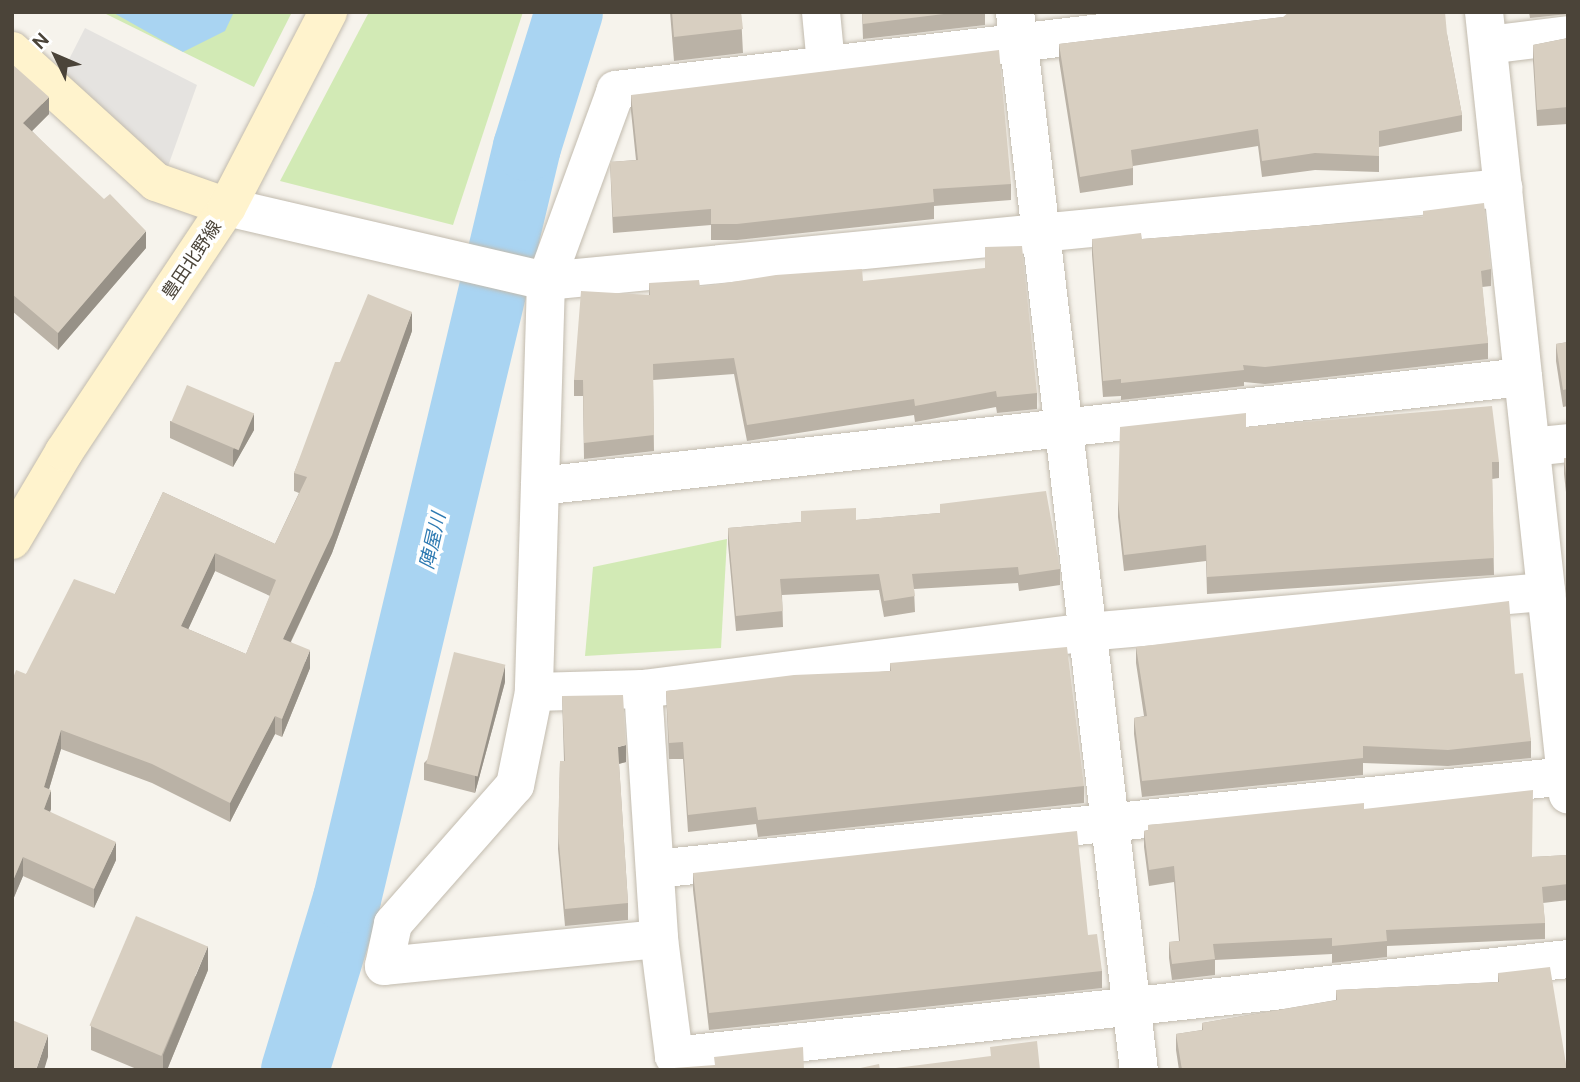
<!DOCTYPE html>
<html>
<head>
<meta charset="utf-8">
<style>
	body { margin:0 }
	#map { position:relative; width:1580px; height:1082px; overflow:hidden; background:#f6f3ec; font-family:"DM Sans","Noto Sans JP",sans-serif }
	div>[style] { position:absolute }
	.green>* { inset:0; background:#d2eab5 }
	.parking>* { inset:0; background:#e5e3e0 }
	.water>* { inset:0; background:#a9d4f2 }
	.river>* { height:68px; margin:-34px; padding:0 34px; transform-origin:34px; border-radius:34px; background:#a9d4f2 }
	.roads { filter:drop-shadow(0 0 2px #c2bbae) drop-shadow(0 0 2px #c2bbae) }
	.street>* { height:38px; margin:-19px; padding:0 19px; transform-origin:19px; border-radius:19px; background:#fff }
	.secondary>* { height:38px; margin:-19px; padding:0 19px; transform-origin:19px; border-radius:19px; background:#fff3cd }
	.wall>* { inset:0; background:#bab2a6 }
	.shaded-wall>* { inset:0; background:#979187 }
	.building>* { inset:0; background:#d8cfc1; transform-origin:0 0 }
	span { translate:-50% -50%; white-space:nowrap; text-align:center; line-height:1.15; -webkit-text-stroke:7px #fff; paint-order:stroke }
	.street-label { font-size:18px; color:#4b4439 }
	.water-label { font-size:19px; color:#2e7ab2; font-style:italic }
	.frame { position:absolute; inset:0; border:14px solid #4b4439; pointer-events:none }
	.north { position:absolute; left:21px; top:21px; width:70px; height:70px; -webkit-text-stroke:5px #fff; paint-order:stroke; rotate:314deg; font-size:19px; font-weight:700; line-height:28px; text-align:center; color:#4b4439 }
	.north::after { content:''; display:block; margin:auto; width:24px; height:32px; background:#4b4439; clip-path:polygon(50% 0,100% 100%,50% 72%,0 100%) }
</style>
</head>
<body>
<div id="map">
	<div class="green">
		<i style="clip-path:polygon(102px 12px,292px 12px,254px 87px)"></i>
		<i style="clip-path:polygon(369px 12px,523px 12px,453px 225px,280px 181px)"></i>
		<i style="clip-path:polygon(727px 539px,721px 648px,585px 656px,593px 567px)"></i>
	</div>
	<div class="parking">
		<i style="clip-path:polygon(85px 28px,197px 85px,167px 169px,61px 75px)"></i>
	</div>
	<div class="water">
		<i style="clip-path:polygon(112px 12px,234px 12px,225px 31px,183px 52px)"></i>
	</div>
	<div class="river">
		<i style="left:295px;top:1070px;width:179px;rotate:-73.1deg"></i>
		<i style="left:347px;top:899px;width:773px;rotate:-76.54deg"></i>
		<i style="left:527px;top:147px;width:141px;rotate:-72.7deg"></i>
	</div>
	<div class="roads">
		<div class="street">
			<i style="left:821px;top:12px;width:53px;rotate:84.6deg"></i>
			<i style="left:1015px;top:12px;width:1065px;rotate:83.32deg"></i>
			<i style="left:1280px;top:12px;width:669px;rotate:173.3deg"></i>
			<i style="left:616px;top:90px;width:203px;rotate:110.1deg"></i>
			<i style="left:546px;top:281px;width:411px;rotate:91.7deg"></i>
			<i style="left:534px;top:692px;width:95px;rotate:101.5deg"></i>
			<i style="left:515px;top:785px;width:185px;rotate:131.3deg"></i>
			<i style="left:393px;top:924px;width:43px;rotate:102.1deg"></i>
			<i style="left:384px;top:966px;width:276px;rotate:-5.6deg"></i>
			<i style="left:659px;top:939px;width:118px;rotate:82.7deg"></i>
			<i style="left:674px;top:1056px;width:899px;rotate:-6.19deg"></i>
			<i style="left:1484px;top:12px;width:787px;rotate:83.88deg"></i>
			<i style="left:1488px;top:45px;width:81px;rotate:-7.1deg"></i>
			<i style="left:227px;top:207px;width:327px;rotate:13.1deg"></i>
			<i style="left:546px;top:281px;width:962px;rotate:-5.55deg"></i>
			<i style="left:1531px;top:447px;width:37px;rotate:-6deg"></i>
			<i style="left:540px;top:486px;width:989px;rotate:-6.33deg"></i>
			<i style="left:643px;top:689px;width:251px;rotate:86.3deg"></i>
			<i style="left:534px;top:692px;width:109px;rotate:-1.6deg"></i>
			<i style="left:643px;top:689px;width:448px;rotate:-7.3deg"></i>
			<i style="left:1087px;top:632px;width:461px;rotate:-5deg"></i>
			<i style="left:655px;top:869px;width:918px;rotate:-5.82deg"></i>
		</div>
		<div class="secondary">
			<i style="left:12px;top:51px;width:195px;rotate:42.3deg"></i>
			<i style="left:156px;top:182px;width:75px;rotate:19.4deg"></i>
			<i style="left:12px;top:540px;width:102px;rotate:-59.4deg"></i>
			<i style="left:64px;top:452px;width:294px;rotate:-56.4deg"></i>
			<i style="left:227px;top:207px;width:220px;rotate:-62.6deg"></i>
		</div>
	</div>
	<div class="wall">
		<i style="clip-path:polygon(670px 12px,750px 12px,741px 14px,743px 53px,674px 61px)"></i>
		<i style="clip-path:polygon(855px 12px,985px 12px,985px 25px,863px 39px,862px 13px,855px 14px)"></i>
		<i style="clip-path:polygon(1529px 12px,1568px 12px,1568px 14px,1530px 18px)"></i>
		<i style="clip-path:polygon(1283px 17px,1447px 34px,1462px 115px,1462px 131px,1379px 147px,1379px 172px,1315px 170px,1262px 177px,1258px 146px,1133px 166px,1133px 185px,1080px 193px,1059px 60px,1059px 44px)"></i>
		<i style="clip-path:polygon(1568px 38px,1568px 124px,1537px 126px,1533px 61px,1533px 45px)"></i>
		<i style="clip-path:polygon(12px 64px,49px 114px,32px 131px,146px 248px,58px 350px,12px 311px)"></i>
		<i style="clip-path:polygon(631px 95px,1011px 184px,1011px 200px,934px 206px,934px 219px,737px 240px,711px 240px,711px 225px,613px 233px,610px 162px,636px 160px,631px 111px)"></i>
		<i style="clip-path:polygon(1423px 211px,1491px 269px,1491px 286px,1482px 287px,1488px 343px,1488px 359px,1265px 384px,1244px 382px,1244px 386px,1121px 400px,1121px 396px,1103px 397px,1092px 255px,1092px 239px,1142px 239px,1423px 217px)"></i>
		<i style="clip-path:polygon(863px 281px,1037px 393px,1037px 409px,997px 413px,996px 407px,915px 422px,914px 415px,747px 441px,734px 374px,653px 380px,654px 451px,584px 459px,583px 396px,574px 396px,574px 380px,649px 295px,649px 283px,700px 287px)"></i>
		<i style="clip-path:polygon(evenodd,412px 331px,332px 553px,291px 642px,310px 668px,282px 737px,275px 734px,230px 822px,152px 783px,61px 749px,49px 789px,51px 809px,50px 812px,116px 860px,94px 908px,23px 876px,12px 902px,26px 674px,115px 594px,163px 492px,275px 544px,299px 493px,294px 491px,294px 473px,340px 362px,412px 331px,215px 571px,270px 596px,246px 654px,188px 629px,215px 571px)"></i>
		<i style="clip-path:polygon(1568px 342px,1568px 406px,1563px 407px,1556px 361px,1556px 344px)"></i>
		<i style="clip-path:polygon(170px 421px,254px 430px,233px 467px,170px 438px)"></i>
		<i style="clip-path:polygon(1246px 427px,1499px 462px,1499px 478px,1492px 479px,1494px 575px,1207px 594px,1206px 561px,1124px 571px,1118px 517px,1118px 500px)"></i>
		<i style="clip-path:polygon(1564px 458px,1568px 458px,1568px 510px,1564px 474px)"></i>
		<i style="clip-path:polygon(940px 504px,1060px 569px,1060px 585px,1019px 591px,1018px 583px,914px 589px,915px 612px,884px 617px,879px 590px,782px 595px,783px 627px,736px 631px,728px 544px,728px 528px,801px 522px,801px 511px,856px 520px,940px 513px)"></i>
		<i style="clip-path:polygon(1136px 647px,1515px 674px,1531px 741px,1531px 758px,1448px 766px,1363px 763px,1363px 775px,1142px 797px,1134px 734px,1134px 718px,1144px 716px,1136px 663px)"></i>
		<i style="clip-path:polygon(890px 663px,1084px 786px,1084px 803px,758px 837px,756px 824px,688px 832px,683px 759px,669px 759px,666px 691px,890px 671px)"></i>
		<i style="clip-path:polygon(505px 682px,475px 793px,424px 780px,424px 763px)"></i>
		<i style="clip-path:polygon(562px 696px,626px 762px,619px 764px,628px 903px,628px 920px,565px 926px,558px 849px,560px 761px,564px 761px)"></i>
		<i style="clip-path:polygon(1364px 809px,1532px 857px,1568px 855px,1568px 900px,1543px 903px,1545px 923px,1545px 939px,1387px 946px,1387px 957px,1332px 963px,1332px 954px,1215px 960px,1215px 975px,1172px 980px,1169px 958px,1169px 942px,1179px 941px,1174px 882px,1149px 886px,1144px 847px,1144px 831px,1148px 830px,1148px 825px)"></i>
		<i style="clip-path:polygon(693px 873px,1088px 935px,1102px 971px,1102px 988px,709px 1030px,693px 890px)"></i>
		<i style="clip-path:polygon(208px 970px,167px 1070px,139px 1070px,91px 1050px,91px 1026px)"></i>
		<i style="clip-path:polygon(1498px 973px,1567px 1070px,1179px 1070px,1176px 1050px,1176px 1034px,1202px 1030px,1202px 1023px,1336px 1000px,1336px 990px,1498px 982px)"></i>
	</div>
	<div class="shaded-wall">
		<i style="clip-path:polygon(49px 97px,49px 114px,23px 140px,23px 123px)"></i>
		<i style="clip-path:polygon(146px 231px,146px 248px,58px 350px,58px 333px)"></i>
		<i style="clip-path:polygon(412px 312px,412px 331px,332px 553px,283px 658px,283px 639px)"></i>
		<i style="clip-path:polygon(254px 413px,254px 430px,233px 467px,233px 450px)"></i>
		<i style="clip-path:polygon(215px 553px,215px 571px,181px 645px,181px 626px)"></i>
		<i style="clip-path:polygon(310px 650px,310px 668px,282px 737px,282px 719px)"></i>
		<i style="clip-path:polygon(505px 665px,505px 682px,475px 793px,475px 776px)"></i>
		<i style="clip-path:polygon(275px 716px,275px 734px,230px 822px,230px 803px)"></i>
		<i style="clip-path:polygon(61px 730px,61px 749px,44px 806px,44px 787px)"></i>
		<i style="clip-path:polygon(626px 745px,626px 762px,618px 764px,618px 747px)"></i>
		<i style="clip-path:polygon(51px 790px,51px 809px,44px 827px,44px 809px)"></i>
		<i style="clip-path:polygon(116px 842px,116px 860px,94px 908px,94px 889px)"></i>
		<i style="clip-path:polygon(23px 857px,23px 876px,12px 902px,12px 883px)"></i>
		<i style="clip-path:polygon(208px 946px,208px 970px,167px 1070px,163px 1070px,163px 1055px)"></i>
		<i style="clip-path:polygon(48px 1035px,48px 1057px,44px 1070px,36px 1070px)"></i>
	</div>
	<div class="building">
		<i style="clip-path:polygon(672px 12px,741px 12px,743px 29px,674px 37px)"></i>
		<i style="clip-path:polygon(862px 12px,960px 12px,863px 24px)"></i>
		<i style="clip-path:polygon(1289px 12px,1445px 12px,1447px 34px,1462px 115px,1379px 131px,1379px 156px,1315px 153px,1262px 161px,1258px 129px,1131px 150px,1133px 168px,1080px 177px,1059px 44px,1283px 17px)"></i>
		<i style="clip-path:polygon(1568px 38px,1568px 107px,1537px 110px,1533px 45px)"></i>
		<i style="clip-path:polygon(999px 50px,1011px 184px,933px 189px,934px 202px,737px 224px,711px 224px,711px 209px,613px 217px,610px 162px,638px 160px,631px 95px)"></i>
		<i style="clip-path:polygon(12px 64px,49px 97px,23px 123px,104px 199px,110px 194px,146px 231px,58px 333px,12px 294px)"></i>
		<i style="clip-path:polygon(1484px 203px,1491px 269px,1481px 271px,1488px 343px,1265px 367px,1243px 365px,1244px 370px,1121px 383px,1121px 379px,1103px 381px,1092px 239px,1141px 233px,1142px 239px,1423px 217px,1423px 211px)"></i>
		<i style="clip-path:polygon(1022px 246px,1037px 393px,997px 397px,996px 391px,915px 406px,914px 399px,747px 425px,734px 358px,653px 364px,654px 435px,584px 443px,583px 380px,574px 380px,581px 291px,650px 295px,649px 283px,699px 280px,700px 287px,776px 275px,862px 269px,863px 281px,985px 268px,985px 247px)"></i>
		<i style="clip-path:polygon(evenodd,368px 294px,412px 312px,332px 535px,283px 639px,310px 650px,282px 719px,275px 716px,230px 803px,152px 764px,61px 730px,44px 787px,51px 790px,44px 809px,116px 842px,94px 889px,23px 857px,12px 883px,12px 681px,16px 670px,26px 674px,74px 579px,115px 594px,163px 492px,275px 544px,307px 477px,294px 473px,335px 362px,340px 362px,368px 294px,215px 553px,276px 580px,246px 654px,181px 626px,215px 553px)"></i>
		<i style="clip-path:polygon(1568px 342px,1568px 389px,1563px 390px,1556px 344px)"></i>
		<i style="left:187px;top:385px;width:73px;height:40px;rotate:23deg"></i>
		<i style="clip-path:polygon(1492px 406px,1499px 462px,1492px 462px,1494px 558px,1207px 577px,1206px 545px,1124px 555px,1118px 500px,1120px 427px,1246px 413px,1246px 427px)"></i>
		<i style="clip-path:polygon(1564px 458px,1568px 458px,1568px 494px)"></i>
		<i style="clip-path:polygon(1046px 491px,1060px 569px,1019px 575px,1018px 567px,912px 574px,915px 596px,884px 601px,879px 574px,780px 579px,783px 611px,736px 616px,728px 528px,801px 522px,801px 511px,856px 508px,856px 520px,940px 513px,940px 504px)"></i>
		<i style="clip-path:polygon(1509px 601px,1515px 674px,1523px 673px,1531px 741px,1448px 750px,1363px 746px,1363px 758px,1142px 781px,1134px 718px,1147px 716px,1136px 647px)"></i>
		<i style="clip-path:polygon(1067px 647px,1084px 786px,758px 820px,756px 807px,688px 815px,683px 742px,669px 743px,666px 691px,794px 675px,891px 671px,890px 663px)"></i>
		<i style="left:454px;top:652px;width:53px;height:115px;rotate:14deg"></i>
		<i style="clip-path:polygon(623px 695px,626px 745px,618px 747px,628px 903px,565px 909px,558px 832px,560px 761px,565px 761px,562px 696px)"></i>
		<i style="clip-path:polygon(1533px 790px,1532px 857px,1568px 855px,1568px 884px,1542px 887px,1545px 923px,1386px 930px,1387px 941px,1332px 946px,1332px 938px,1213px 944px,1215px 959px,1172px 964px,1169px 942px,1180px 941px,1174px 866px,1149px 870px,1144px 831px,1148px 830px,1148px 825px,1364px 803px,1364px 809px)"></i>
		<i style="clip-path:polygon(1077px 831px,1088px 935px,1097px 934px,1102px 971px,709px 1013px,693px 873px)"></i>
		<i style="left:136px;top:916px;width:78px;height:119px;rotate:23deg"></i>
		<i style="clip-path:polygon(1550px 967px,1567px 1070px,1182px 1070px,1176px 1034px,1203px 1030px,1202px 1023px,1337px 1000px,1336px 990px,1499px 982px,1498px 973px)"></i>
		<i style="clip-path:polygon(12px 1020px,48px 1035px,36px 1070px,12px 1070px)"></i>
		<i style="clip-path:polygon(1037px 1041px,1040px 1070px,880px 1070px,991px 1056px,990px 1047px)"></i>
		<i style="clip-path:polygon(803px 1047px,804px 1070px,675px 1070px,674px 1068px,715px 1065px,714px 1057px)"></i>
		<i style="clip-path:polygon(879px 1064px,880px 1070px,851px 1070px)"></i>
	</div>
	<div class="street-label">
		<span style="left:192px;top:260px;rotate:-56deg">豊田北野線</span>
	</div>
	<div class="water-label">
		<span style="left:433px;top:541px;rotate:-77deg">陣屋川</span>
	</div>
	<div class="frame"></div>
	<div class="north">N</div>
</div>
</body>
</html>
